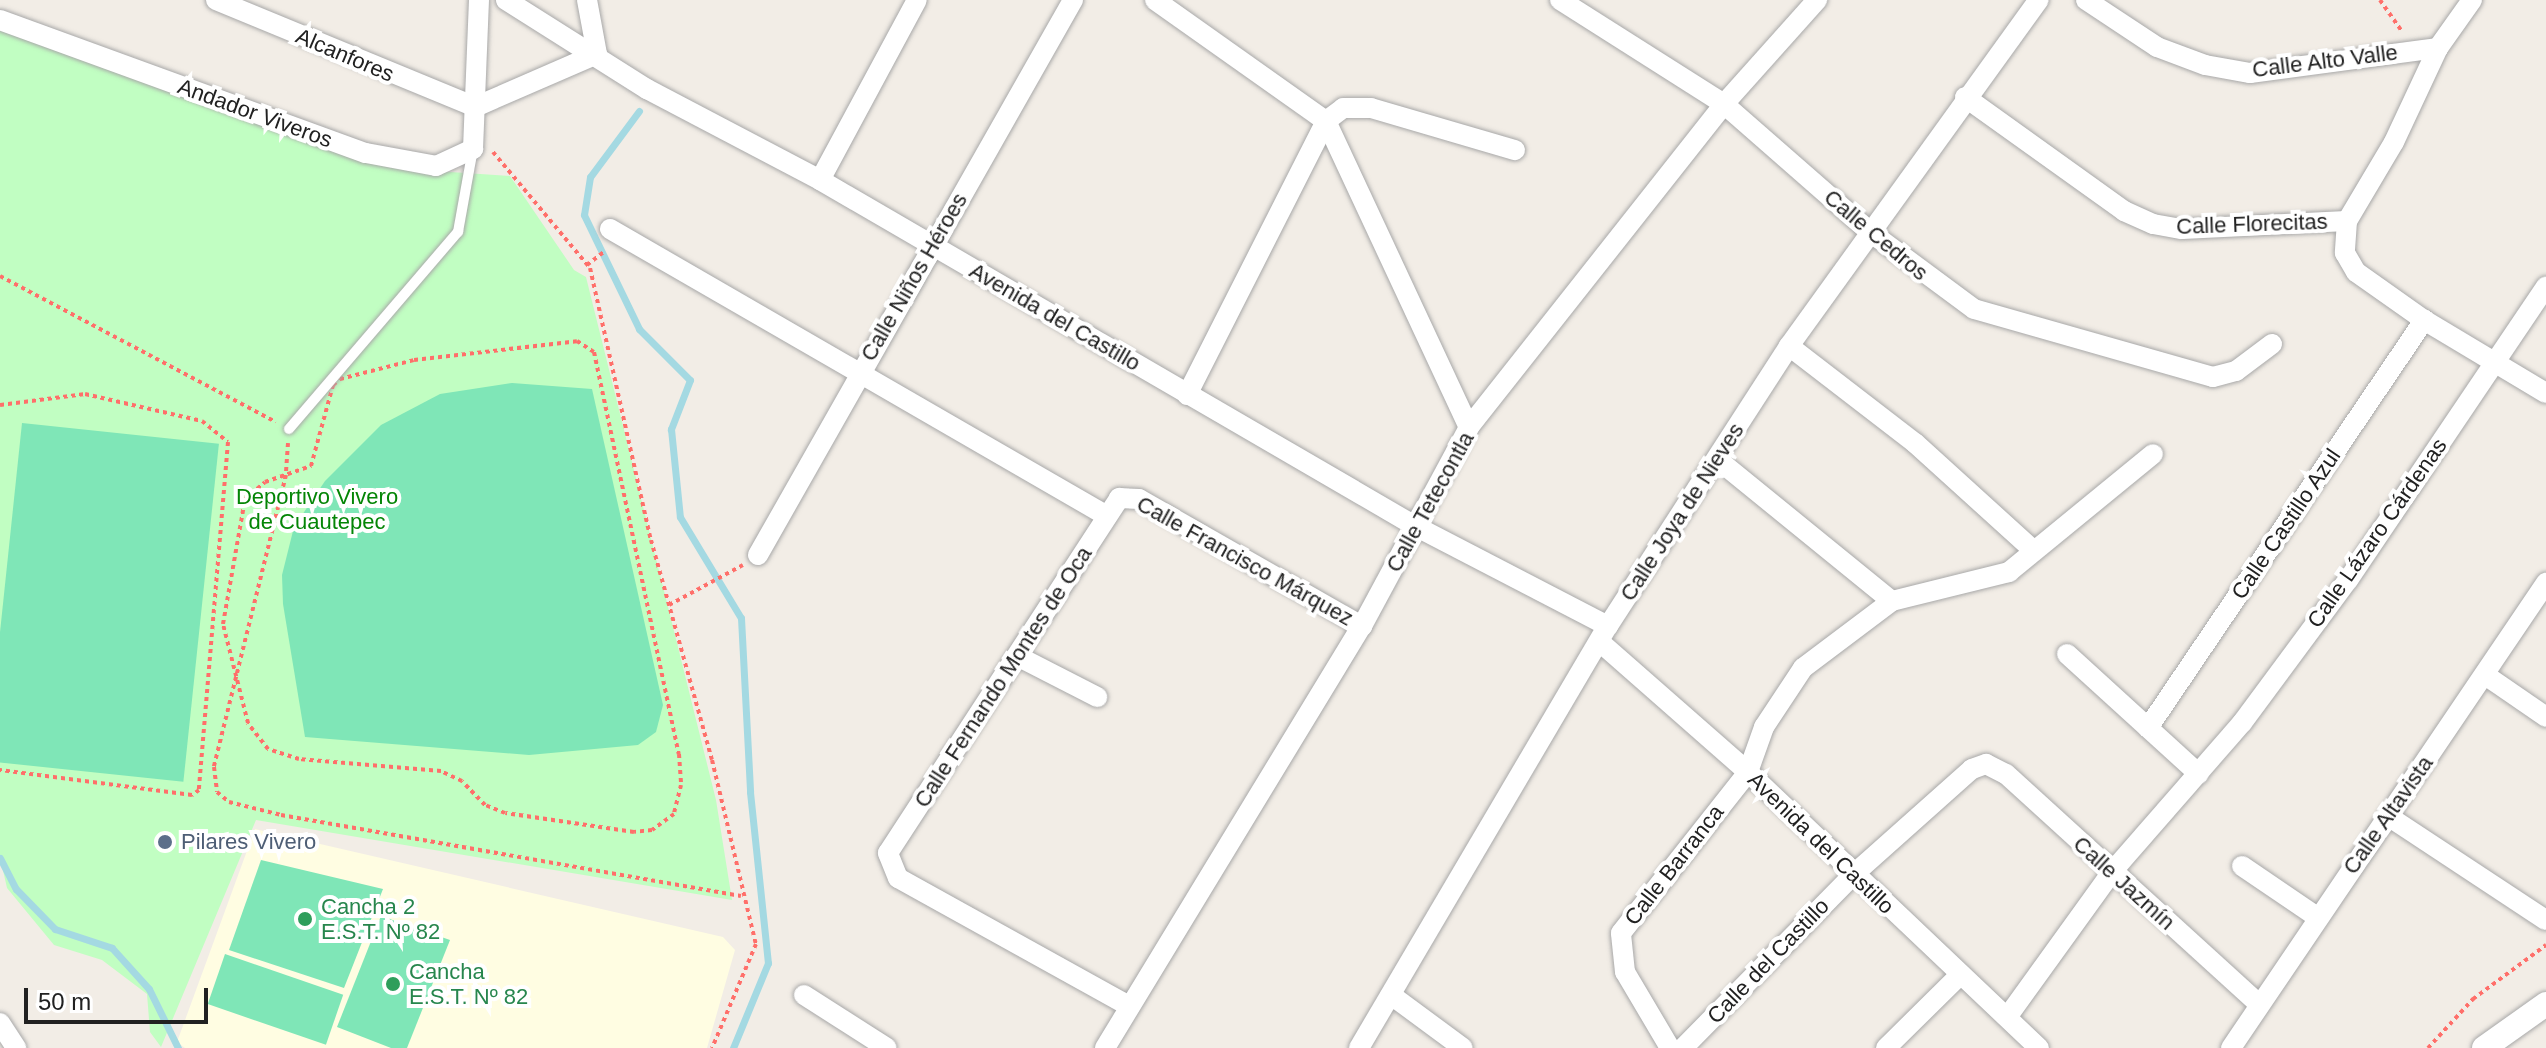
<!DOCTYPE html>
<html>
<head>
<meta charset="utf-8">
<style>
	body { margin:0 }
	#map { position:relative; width:2546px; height:1048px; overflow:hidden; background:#f2ede6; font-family:Helvetica,sans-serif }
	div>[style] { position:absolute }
	.education>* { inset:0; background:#fffde2 }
	.park>* { inset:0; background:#c1fec2 }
	.pitch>* { inset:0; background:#7fe6b7; transform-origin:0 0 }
	.stream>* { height:7px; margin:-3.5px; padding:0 3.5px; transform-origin:3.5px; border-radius:3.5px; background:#a4d9e2 }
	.path>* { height:4px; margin-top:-2px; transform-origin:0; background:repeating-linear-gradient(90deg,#ff6f6a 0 4px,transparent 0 8px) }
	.roads { filter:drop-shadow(0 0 2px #a8a8a8) drop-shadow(0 0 2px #a8a8a8) }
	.service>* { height:10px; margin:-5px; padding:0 5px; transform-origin:5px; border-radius:5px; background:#fff }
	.minor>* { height:20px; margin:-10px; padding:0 10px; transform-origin:10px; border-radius:10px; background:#fff }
	.tertiary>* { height:24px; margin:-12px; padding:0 12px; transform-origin:12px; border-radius:12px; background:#fff }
	.dots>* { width:22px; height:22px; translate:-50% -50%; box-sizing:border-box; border:4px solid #fff; border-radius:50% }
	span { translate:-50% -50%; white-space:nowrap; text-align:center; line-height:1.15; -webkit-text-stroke:8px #fff; paint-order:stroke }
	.street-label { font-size:22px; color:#212121 }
	.park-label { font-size:22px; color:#048506 }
	.service-label { font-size:22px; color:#4e5e75 }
	.left { translate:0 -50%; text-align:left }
	.leisure-label { font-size:22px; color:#27864d }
	.scale { position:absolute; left:24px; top:988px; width:184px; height:36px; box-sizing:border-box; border:4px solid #212121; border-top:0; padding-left:10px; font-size:24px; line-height:28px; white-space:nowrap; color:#212121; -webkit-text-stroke:6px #fff; paint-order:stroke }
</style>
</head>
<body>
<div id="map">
	<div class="education">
		<i style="clip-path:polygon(255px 829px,723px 937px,735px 950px,707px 1048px,185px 1048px,177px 1042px)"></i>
	</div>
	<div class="park">
		<i style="clip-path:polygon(0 28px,421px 170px,510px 176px,574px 270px,586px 277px,716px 800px,732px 900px,256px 820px,161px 1047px,150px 1032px,147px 994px,102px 960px,54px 945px,7px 888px,0 857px)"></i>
	</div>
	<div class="pitch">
		<i style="clip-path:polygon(512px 383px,592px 389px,663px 705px,656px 732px,638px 745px,529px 755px,305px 737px,283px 604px,282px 575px,294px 527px,325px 481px,381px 425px,440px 394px)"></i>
		<i style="left:22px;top:423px;width:198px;height:340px;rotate:6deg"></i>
		<i style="clip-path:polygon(261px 860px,383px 889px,344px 988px,229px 950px)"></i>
		<i style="clip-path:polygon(381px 916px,450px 940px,407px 1048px,391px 1048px,337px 1027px)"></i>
		<i style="left:225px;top:954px;width:125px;height:53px;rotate:19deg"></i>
	</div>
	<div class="stream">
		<i style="left:639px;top:111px;width:82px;rotate:126.6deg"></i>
		<i style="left:590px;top:177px;width:38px;rotate:99deg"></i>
		<i style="left:584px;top:215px;width:127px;rotate:64.2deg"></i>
		<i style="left:639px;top:329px;width:72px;rotate:45deg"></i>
		<i style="left:690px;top:380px;width:53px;rotate:111.2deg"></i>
		<i style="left:671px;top:429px;width:88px;rotate:84.2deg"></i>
		<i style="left:680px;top:517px;width:118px;rotate:58.9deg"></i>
		<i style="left:741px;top:618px;width:174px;rotate:87deg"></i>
		<i style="left:750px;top:792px;width:172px;rotate:84deg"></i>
		<i style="left:768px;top:963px;width:92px;rotate:112.4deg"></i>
		<i style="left:0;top:858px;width:35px;rotate:63deg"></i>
		<i style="left:16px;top:889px;width:56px;rotate:45.7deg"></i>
		<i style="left:55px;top:929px;width:60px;rotate:18.4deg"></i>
		<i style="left:112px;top:948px;width:55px;rotate:47.9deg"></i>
		<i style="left:149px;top:989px;width:66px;rotate:63.8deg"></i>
	</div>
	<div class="path">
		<i style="left:2380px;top:0;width:38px;rotate:55deg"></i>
		<i style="left:493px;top:152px;width:151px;rotate:50.1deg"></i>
		<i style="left:590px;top:268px;width:279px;rotate:77.4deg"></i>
		<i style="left:651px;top:540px;width:228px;rotate:74.5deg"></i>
		<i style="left:712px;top:760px;width:189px;rotate:76.6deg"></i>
		<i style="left:756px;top:944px;width:113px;rotate:112.9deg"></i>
		<i style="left:587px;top:265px;width:23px;rotate:-38deg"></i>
		<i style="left:0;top:276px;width:312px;rotate:27.9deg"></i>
		<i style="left:577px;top:341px;width:20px;rotate:33deg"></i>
		<i style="left:594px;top:352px;width:411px;rotate:78.1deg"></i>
		<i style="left:679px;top:754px;width:31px;rotate:86deg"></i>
		<i style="left:681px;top:785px;width:30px;rotate:104deg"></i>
		<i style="left:674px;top:814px;width:27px;rotate:144deg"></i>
		<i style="left:652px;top:830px;width:18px;rotate:174deg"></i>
		<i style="left:634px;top:832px;width:130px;rotate:-171.6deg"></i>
		<i style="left:505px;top:813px;width:22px;rotate:-158deg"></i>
		<i style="left:485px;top:805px;width:33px;rotate:-134deg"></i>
		<i style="left:462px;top:781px;width:23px;rotate:-155deg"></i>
		<i style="left:441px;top:771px;width:143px;rotate:-175.2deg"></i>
		<i style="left:299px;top:759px;width:33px;rotate:-162deg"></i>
		<i style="left:268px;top:749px;width:33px;rotate:-128deg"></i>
		<i style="left:248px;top:723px;width:102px;rotate:-104.2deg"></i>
		<i style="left:223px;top:624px;width:127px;rotate:-80deg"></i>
		<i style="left:245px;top:499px;width:26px;rotate:-40deg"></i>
		<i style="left:265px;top:482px;width:49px;rotate:-19.2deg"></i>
		<i style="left:311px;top:466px;width:84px;rotate:-74.8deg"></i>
		<i style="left:333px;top:385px;width:9px;rotate:-41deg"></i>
		<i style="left:340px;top:379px;width:76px;rotate:-14.4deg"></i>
		<i style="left:414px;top:360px;width:164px;rotate:-6.6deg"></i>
		<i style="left:0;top:405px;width:86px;rotate:-7.4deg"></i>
		<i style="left:85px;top:394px;width:120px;rotate:13deg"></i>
		<i style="left:202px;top:421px;width:33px;rotate:39deg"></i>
		<i style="left:228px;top:442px;width:349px;rotate:94.8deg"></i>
		<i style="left:199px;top:790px;width:9px;rotate:144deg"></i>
		<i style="left:192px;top:795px;width:194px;rotate:-172.6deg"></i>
		<i style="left:288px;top:443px;width:32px;rotate:94deg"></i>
		<i style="left:286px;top:475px;width:301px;rotate:103.9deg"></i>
		<i style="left:214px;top:767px;width:25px;rotate:83deg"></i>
		<i style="left:217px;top:792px;width:16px;rotate:40deg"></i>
		<i style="left:229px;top:802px;width:54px;rotate:14deg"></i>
		<i style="left:281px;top:815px;width:467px;rotate:10deg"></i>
		<i style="left:669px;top:605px;width:84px;rotate:-28.4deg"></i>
		<i style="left:2428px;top:1048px;width:67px;rotate:-47.4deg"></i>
		<i style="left:2473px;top:999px;width:91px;rotate:-36.5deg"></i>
	</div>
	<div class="roads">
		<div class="service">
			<i style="left:289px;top:429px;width:260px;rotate:-49.4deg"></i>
			<i style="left:458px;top:232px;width:84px;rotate:-79.8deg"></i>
		</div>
		<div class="minor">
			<i style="left:216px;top:0;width:280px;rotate:22.4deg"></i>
			<i style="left:506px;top:0;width:167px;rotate:32.3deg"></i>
			<i style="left:647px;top:89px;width:195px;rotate:27.7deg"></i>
			<i style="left:820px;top:180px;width:691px;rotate:30.17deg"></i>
			<i style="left:1417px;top:527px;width:215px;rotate:27.4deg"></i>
			<i style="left:1155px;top:0;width:209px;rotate:35.3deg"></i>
			<i style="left:1326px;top:121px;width:338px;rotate:65deg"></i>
			<i style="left:1560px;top:0;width:194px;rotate:32.4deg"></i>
			<i style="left:1724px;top:104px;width:194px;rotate:41.2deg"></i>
			<i style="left:1870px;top:232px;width:129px;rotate:36.5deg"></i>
			<i style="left:1974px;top:309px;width:248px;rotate:15.9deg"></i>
			<i style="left:2213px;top:377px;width:24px;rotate:-15deg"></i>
			<i style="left:2236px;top:371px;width:45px;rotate:-36.9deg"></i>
			<i style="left:2086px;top:0;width:85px;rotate:33.5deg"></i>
			<i style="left:2157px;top:47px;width:51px;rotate:20.6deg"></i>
			<i style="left:2205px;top:65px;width:46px;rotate:10.1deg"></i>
			<i style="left:2250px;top:73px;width:190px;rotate:-7.6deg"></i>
			<i style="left:2472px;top:0;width:59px;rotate:125.3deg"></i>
			<i style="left:2438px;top:48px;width:104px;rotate:115.1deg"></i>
			<i style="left:2394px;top:142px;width:92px;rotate:120.7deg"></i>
			<i style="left:2347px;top:221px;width:32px;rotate:94deg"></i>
			<i style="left:2345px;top:253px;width:22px;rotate:60deg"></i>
			<i style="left:2356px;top:272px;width:83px;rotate:35.2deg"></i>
			<i style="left:2424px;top:320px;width:142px;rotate:30.9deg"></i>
			<i style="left:0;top:20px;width:389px;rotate:20deg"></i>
			<i style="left:366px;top:153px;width:71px;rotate:10.5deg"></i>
			<i style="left:436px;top:166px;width:41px;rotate:-24.7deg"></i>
			<i style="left:473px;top:149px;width:149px;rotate:-87.7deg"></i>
			<i style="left:1965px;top:97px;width:196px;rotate:35.6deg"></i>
			<i style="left:2124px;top:211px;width:32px;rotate:24deg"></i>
			<i style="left:2153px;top:224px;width:29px;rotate:10deg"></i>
			<i style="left:2182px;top:229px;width:165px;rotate:-2.8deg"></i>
			<i style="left:475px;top:107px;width:133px;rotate:-23.5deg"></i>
			<i style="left:597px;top:54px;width:55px;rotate:-100.5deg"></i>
			<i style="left:820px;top:180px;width:204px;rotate:-61.7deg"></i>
			<i style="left:610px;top:229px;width:574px;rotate:30deg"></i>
			<i style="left:1789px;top:346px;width:159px;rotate:37.6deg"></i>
			<i style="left:1915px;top:443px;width:158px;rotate:42.2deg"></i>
			<i style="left:1187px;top:395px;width:307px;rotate:-63.1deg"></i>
			<i style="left:1326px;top:121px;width:21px;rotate:-37deg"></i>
			<i style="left:1343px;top:108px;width:28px"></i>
			<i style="left:1371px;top:108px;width:150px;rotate:16.3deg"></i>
			<i style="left:1717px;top:459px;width:225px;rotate:39.1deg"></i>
			<i style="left:758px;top:555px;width:638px;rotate:-60.42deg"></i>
			<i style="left:1600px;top:642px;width:197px;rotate:41.3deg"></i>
			<i style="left:1748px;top:772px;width:401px;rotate:43.5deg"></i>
			<i style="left:2067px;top:654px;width:178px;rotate:42.3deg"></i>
			<i style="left:1019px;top:657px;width:88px;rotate:27.1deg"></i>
			<i style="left:2485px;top:675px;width:74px;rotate:34.5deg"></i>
			<i style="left:2148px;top:728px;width:493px;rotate:-55.9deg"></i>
			<i style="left:2388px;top:816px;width:189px;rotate:33.4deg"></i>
			<i style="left:2242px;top:866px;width:91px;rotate:34.2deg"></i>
			<i style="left:804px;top:995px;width:98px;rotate:32.6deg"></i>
			<i style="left:1391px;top:995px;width:89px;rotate:36.4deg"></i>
			<i style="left:1129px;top:1006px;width:264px;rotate:-151deg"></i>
			<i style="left:898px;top:878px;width:27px;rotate:-112deg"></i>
			<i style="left:888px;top:853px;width:424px;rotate:-56.9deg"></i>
			<i style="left:1119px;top:498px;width:20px;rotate:3deg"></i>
			<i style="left:1139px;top:499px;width:257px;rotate:29.7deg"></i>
			<i style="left:2008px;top:1016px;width:176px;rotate:-54.2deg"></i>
			<i style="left:2111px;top:873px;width:199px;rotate:-48.9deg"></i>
			<i style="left:2242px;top:723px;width:178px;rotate:-53.5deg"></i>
			<i style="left:2348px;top:580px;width:354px;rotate:-56deg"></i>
			<i style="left:0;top:1023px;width:30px;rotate:57deg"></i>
			<i style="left:1105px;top:1048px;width:494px;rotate:-58.7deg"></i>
			<i style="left:1362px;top:626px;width:226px;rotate:-61.7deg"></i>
			<i style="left:1469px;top:427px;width:412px;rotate:-51.7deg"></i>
			<i style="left:1724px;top:104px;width:140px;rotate:-48.2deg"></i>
			<i style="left:1359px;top:1048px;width:490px;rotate:-59.5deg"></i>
			<i style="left:1608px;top:626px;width:333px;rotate:-57.1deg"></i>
			<i style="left:1789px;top:346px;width:427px;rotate:-54.2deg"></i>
			<i style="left:1670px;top:1048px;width:88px;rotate:-120.6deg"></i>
			<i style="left:1625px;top:972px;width:39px;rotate:-96deg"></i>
			<i style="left:1621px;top:933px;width:205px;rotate:-51.7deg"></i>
			<i style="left:1748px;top:772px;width:48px;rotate:-70.4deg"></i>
			<i style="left:1764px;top:727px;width:71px;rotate:-56.5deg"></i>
			<i style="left:1803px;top:668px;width:111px;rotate:-37deg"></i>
			<i style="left:1892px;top:601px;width:121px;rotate:-13.9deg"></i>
			<i style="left:2009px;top:572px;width:186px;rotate:-39.3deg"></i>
			<i style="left:1683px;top:1048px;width:244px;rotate:-45.5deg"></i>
			<i style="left:1854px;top:874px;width:158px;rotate:-41.7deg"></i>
			<i style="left:1972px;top:769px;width:15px;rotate:-20deg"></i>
			<i style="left:1986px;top:764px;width:22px;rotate:27deg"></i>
			<i style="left:2006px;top:774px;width:342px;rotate:42.3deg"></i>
			<i style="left:1886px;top:1048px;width:104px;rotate:-44.6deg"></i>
			<i style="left:2231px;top:1048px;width:562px;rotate:-55.89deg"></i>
		</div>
		<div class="tertiary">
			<i style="left:2484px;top:1048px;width:76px;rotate:-35.4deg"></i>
		</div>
	</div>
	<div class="dots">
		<i style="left:165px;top:842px;background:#5c6f8a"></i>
		<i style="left:305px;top:919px;background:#2e9e5b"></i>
		<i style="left:393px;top:984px;background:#2e9e5b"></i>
	</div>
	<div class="street-label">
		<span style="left:345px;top:55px;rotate:23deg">Alcanfores</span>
		<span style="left:2325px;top:61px;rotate:-7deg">Calle Alto Valle</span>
		<span style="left:255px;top:113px;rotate:20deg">Andador Viveros</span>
		<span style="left:2252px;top:224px;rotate:-2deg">Calle Florecitas</span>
		<span style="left:1876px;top:235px;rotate:40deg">Calle Cedros</span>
		<span style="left:914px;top:277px;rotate:-60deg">Calle Niños Héroes</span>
		<span style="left:1055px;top:317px;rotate:30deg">Avenida del Castillo</span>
		<span style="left:1430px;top:502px;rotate:-61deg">Calle Tetecontla</span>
		<span style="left:1682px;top:512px;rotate:-57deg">Calle Joya de Nieves</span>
		<span style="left:2286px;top:524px;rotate:-56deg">Calle Castillo Azul</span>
		<span style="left:2377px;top:533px;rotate:-55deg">Calle Lázaro Cárdenas</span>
		<span style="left:1245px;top:561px;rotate:29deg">Calle Francisco Márquez</span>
		<span style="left:1003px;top:677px;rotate:-57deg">Calle Fernando Montes de Oca</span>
		<span style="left:2388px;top:815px;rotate:-55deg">Calle Altavista</span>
		<span style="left:1821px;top:843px;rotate:44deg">Avenida del Castillo</span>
		<span style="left:1674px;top:865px;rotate:-52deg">Calle Barranca</span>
		<span style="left:2124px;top:883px;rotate:42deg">Calle Jazmín</span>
		<span style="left:1768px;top:961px;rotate:-46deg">Calle del Castillo</span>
	</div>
	<div class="park-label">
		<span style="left:317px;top:509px">Deportivo Vivero<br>de Cuautepec</span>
	</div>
	<div class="service-label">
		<span class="left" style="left:181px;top:842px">Pilares Vivero</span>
	</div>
	<div class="leisure-label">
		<span class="left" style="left:321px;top:919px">Cancha 2<br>E.S.T. Nº 82</span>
		<span class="left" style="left:409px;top:984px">Cancha<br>E.S.T. Nº 82</span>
	</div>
	<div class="scale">50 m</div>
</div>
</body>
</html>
